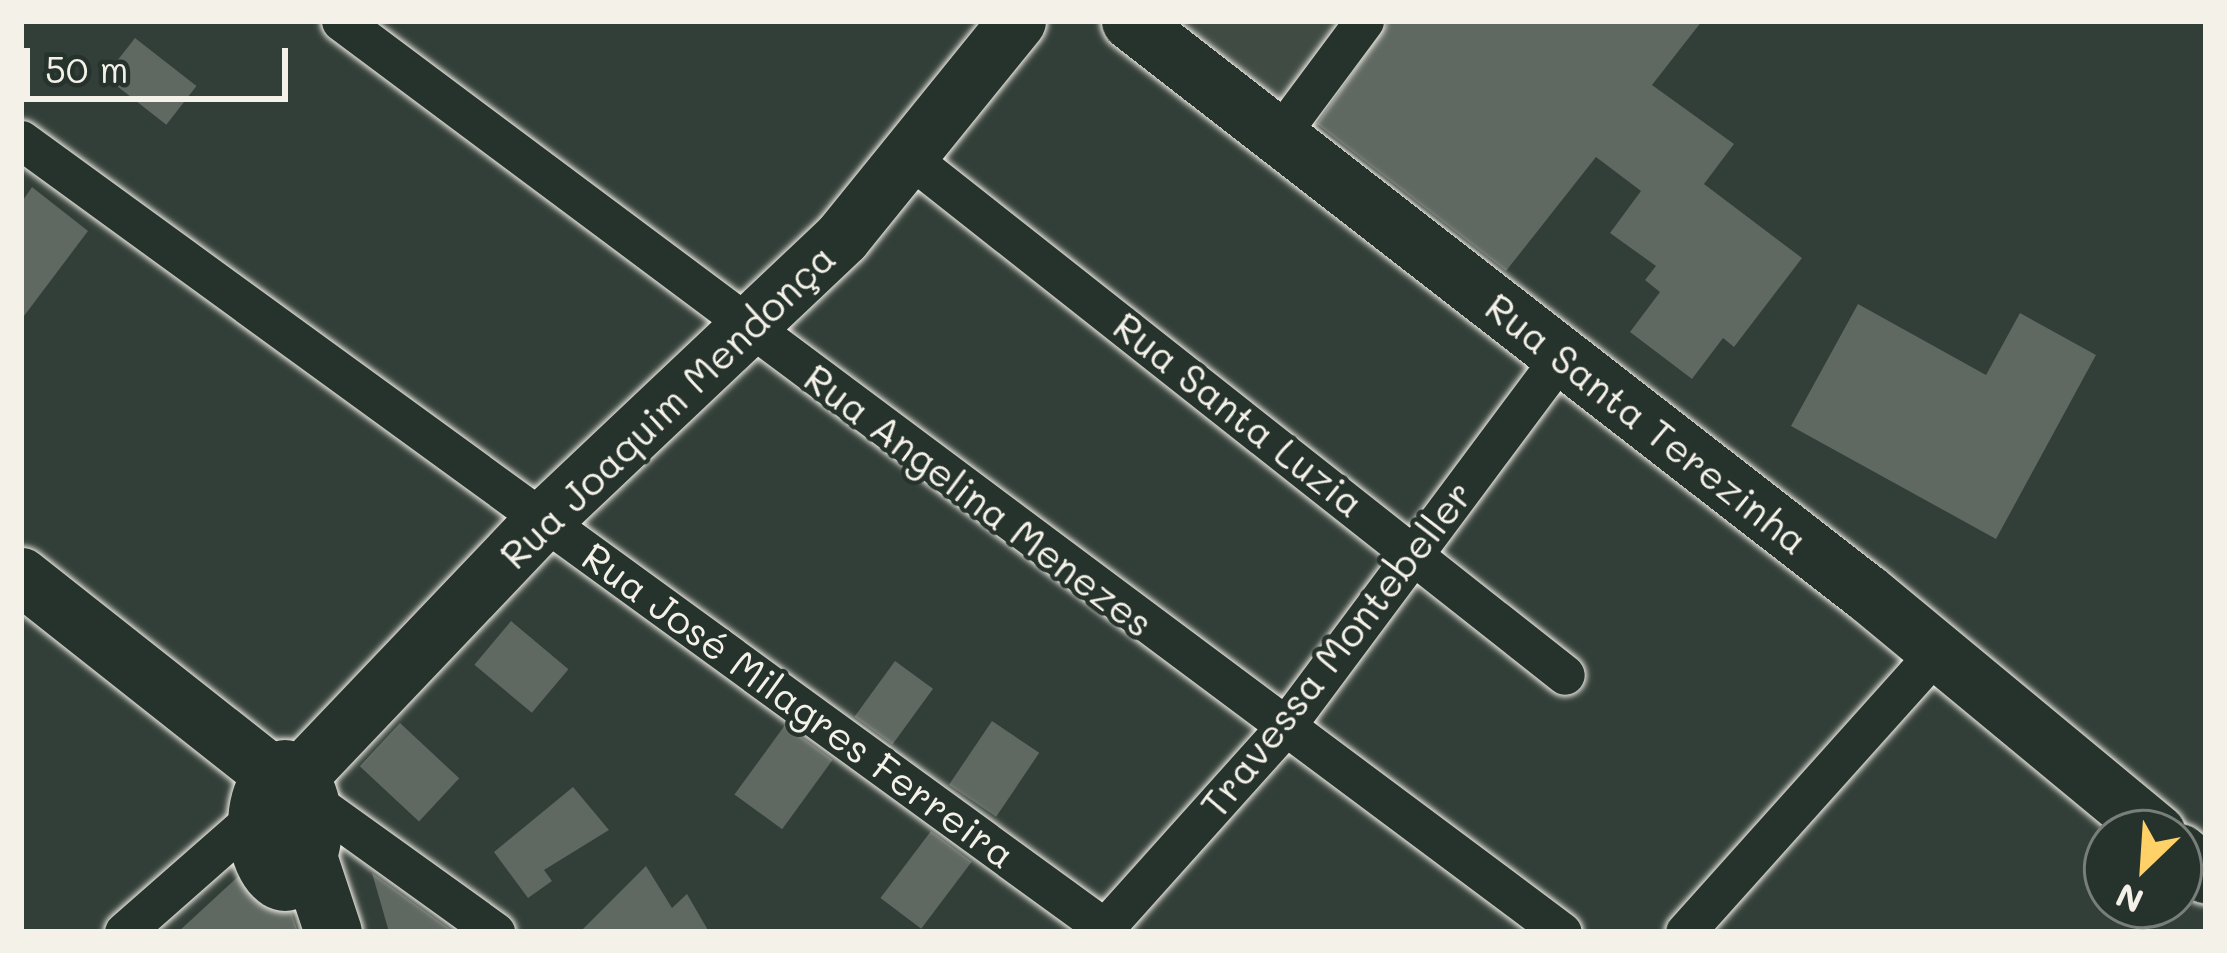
<!DOCTYPE html>
<html>
<head>
<meta charset="utf-8">
<style>
	body { margin:0 }
	#map { position:relative; width:2227px; height:953px; overflow:hidden; background:#323e38; font-family:Mali,sans-serif }
	div>[style] { position:absolute }
	.built>* { inset:0; background:#404b44 }
	.building>* { inset:0; background:#5f6861; transform-origin:0 0 }
	.roads { filter:drop-shadow(0 0 3px #f4f1e8) drop-shadow(0 0 3px #f4f1e8) }
	.street>* { height:39px; margin:-19.5px; padding:0 19.5px; transform-origin:19.5px; border-radius:19.5px; background:#26332d }
	.secondary>* { height:57px; margin:-28.5px; padding:0 28.5px; transform-origin:28.5px; border-radius:28.5px; background:#26332d }
	.secondary>.ring { margin:-28.5px; padding:0; box-sizing:content-box; background:none; border:57px solid #26332d; border-radius:50% }
	span { translate:-50% -50%; white-space:nowrap; text-align:center; line-height:1.15; -webkit-text-stroke:9px #26332d; paint-order:stroke }
	.street-label { font-size:39px; color:#f4f1e8 }
	.frame { position:absolute; inset:0; border:24px solid #f4f1e8; pointer-events:none }
	.north { position:absolute; left:2083px; top:809px; width:120px; height:120px; box-sizing:border-box; background:#26332d; border:3px solid #787f78; border-radius:50%; rotate:205deg; font-size:33px; font-weight:700; line-height:48px; text-align:center; color:#f4f1e8 }
	.north::after { content:''; display:block; margin:auto; width:42px; height:54px; background:#ffd166; clip-path:polygon(50% 0,100% 100%,50% 72%,0 100%) }
	.scale { position:absolute; left:24px; top:48px; width:264px; height:54px; box-sizing:border-box; border:6px solid #f4f1e8; border-top:0; padding-left:15px; font-size:36px; line-height:42px; white-space:nowrap; color:#f4f1e8; -webkit-text-stroke:9px #26332d; paint-order:stroke }
</style>
</head>
<body>
<div id="map">
	<div class="built">
		<i style="clip-path:polygon(1163px 21px,1354px 21px,1289px 111px)"></i>
	</div>
	<div class="building">
		<i style="clip-path:polygon(1389px 21px,1702px 21px,1652px 85px,1734px 144px,1704px 184px,1802px 258px,1734px 347px,1723px 338px,1692px 379px,1630px 332px,1660px 292px,1645px 280px,1656px 266px,1610px 233px,1641px 191px,1596px 157px,1506px 271px,1317px 124px)"></i>
		<i style="left:135px;top:38px;width:78px;height:49px;rotate:38deg"></i>
		<i style="clip-path:polygon(32px 187px,88px 231px,21px 320px,21px 203px)"></i>
		<i style="clip-path:polygon(1858px 304px,1986px 375px,2020px 313px,2096px 355px,1996px 539px,1791px 426px)"></i>
		<i style="left:511px;top:621px;width:75px;height:57px;rotate:40deg"></i>
		<i style="left:895px;top:661px;width:47px;height:69px;rotate:36deg"></i>
		<i style="left:992px;top:721px;width:57px;height:77px;rotate:34deg"></i>
		<i style="left:400px;top:723px;width:81px;height:59px;rotate:43deg"></i>
		<i style="left:785px;top:725px;width:59px;height:86px;rotate:36deg"></i>
		<i style="clip-path:polygon(573px 787px,609px 830px,544px 870px,552px 881px,528px 898px,494px 852px)"></i>
		<i style="left:931px;top:831px;width:51px;height:84px;rotate:37deg"></i>
		<i style="clip-path:polygon(270px 847px,298px 932px,178px 932px)"></i>
		<i style="clip-path:polygon(646px 866px,672px 908px,687px 894px,709px 932px,580px 932px)"></i>
		<i style="clip-path:polygon(372px 873px,454px 932px,389px 932px)"></i>
	</div>
	<div class="roads">
		<div class="street">
			<i style="left:341px;top:21px;width:1523px;rotate:36.73deg"></i>
			<i style="left:1280px;top:134px;width:141px;rotate:-53.4deg"></i>
			<i style="left:21px;top:140px;width:1347px;rotate:36.03deg"></i>
			<i style="left:910px;top:158px;width:834px;rotate:38.28deg"></i>
			<i style="left:306px;top:796px;width:233px;rotate:35.7deg"></i>
			<i style="left:124px;top:932px;width:185px;rotate:-41.3deg"></i>
			<i style="left:1101px;top:932px;width:274px;rotate:-48.1deg"></i>
			<i style="left:1284px;top:728px;width:462px;rotate:-53.3deg"></i>
			<i style="left:1685px;top:932px;width:377px;rotate:-48.1deg"></i>
		</div>
		<div class="secondary">
			<i style="left:1130px;top:21px;width:933px;rotate:37.82deg"></i>
			<i style="left:1867px;top:593px;width:376px;rotate:39.6deg"></i>
			<i style="left:21px;top:576px;width:315px;rotate:38.3deg"></i>
			<i class="ring" style="left:256px;top:768px;width:-7px;height:-7px"></i>
			<i style="left:300px;top:775px;width:354px;rotate:-46.4deg"></i>
			<i style="left:544px;top:519px;width:410px;rotate:-43.4deg"></i>
			<i style="left:842px;top:237px;width:278px;rotate:-51deg"></i>
			<i style="left:294px;top:814px;width:124px;rotate:71.7deg"></i>
			<i style="left:2179px;top:852px;width:35px;rotate:40deg"></i>
		</div>
	</div>
	<div class="street-label">
		<span style="left:667px;top:406px;rotate:-44deg">Rua Joaquim Mendonça</span>
		<span style="left:1239px;top:414px;rotate:38deg">Rua Santa Luzia</span>
		<span style="left:1647px;top:423px;rotate:38deg">Rua Santa Terezinha</span>
		<span style="left:979px;top:500px;rotate:37deg">Rua Angelina Menezes</span>
		<span style="left:1336px;top:649px;rotate:-52deg">Travessa Montebeller</span>
		<span style="left:799px;top:705px;rotate:36deg">Rua José Milagres Ferreira</span>
	</div>
	<div class="frame"></div>
	<div class="north">N</div>
	<div class="scale">50 m</div>
</div>
</body>
</html>
